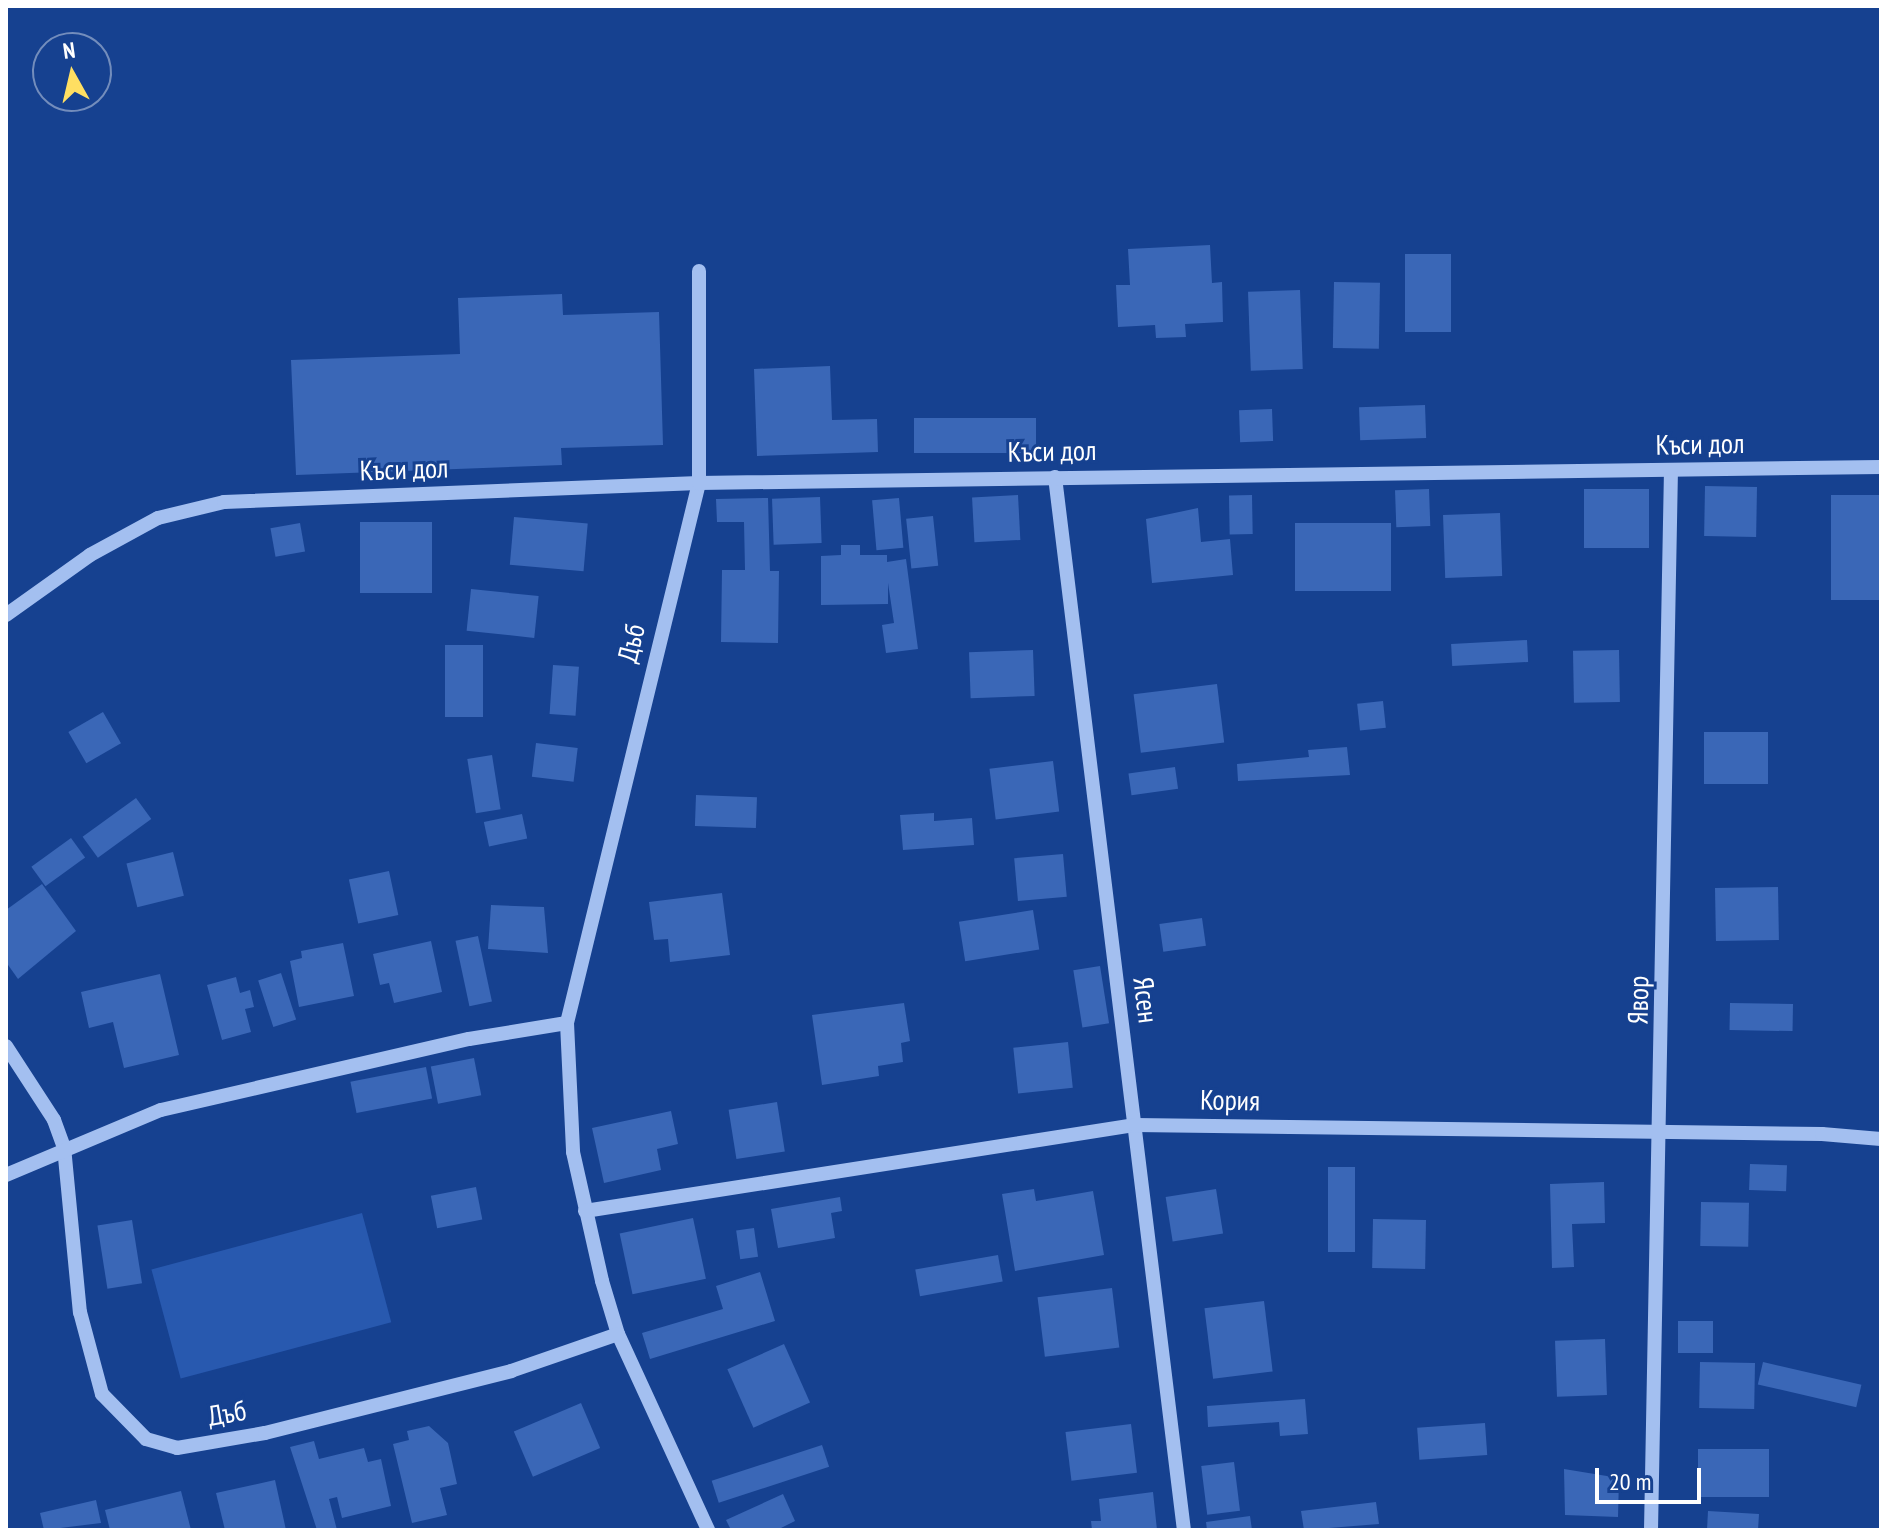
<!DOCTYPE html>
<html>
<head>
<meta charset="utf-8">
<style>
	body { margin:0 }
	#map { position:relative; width:1887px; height:1536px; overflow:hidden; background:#164190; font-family:"PT Sans Narrow",sans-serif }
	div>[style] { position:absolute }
	.green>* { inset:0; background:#2859af; transform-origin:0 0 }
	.building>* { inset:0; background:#3a67b7; transform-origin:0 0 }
	.minor>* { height:14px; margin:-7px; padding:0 7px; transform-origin:7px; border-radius:7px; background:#a3bff0 }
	span { translate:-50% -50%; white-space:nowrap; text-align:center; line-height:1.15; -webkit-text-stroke:6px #164190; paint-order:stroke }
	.street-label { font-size:28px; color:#fff }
	.frame { position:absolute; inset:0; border:8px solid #fff; pointer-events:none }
	.north { position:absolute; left:32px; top:32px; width:80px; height:80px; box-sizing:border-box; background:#164190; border:2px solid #738dbc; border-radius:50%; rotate:352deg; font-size:22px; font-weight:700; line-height:32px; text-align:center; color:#fff }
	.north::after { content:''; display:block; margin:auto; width:28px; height:36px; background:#ffdf62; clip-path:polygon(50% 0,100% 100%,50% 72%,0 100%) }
	.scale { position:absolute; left:1595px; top:1468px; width:106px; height:36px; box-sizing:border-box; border:4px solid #fff; border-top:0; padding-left:10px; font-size:24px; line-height:28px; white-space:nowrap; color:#fff; -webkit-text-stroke:6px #164190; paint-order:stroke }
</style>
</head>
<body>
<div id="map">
	<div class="green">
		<i style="left:362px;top:1213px;width:113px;height:218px;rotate:75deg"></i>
	</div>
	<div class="building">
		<i style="clip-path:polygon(1210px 245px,1212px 283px,1222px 282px,1223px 322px,1185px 324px,1186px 337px,1156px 338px,1155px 325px,1118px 327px,1116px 285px,1130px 285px,1128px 249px)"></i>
		<i style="left:1405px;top:254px;width:46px;height:78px"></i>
		<i style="left:1334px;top:282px;width:46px;height:66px;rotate:1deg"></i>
		<i style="left:1300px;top:290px;width:79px;height:52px;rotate:88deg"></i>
		<i style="clip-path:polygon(562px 294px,563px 315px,659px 312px,663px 445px,561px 448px,562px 465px,296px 475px,291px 360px,460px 354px,458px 298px)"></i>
		<i style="clip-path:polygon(830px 366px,832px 420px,877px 419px,878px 452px,757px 456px,754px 369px)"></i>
		<i style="left:1425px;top:405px;width:33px;height:66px;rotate:88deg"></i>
		<i style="left:1272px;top:409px;width:32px;height:33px;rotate:88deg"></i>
		<i style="left:1036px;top:418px;width:35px;height:122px;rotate:90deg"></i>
		<i style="left:1705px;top:486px;width:52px;height:50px;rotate:1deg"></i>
		<i style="left:1429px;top:489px;width:37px;height:34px;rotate:88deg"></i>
		<i style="left:1584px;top:489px;width:65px;height:59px"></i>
		<i style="left:1018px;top:495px;width:45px;height:46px;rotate:87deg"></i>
		<i style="left:1252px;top:495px;width:39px;height:23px;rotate:89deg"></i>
		<i style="left:1881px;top:495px;width:105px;height:50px;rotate:90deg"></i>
		<i style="left:820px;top:497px;width:46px;height:48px;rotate:88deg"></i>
		<i style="clip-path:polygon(768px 498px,770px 571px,779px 571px,778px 643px,721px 642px,722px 570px,745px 570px,744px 522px,717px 522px,716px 499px)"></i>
		<i style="left:899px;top:498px;width:50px;height:27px;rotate:85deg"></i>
		<i style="clip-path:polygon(1198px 508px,1201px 542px,1230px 539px,1233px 575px,1152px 583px,1146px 519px)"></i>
		<i style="left:1500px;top:513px;width:63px;height:57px;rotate:88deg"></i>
		<i style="left:933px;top:516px;width:50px;height:27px;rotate:84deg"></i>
		<i style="left:514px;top:517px;width:74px;height:48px;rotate:5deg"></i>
		<i style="left:360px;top:522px;width:72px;height:71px"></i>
		<i style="left:300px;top:523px;width:29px;height:30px;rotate:80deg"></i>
		<i style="left:1295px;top:523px;width:96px;height:68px"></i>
		<i style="clip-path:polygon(841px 545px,860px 545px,860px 555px,887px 555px,887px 562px,906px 559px,918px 649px,886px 653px,882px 625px,894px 623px,888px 583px,888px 604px,821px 605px,821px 556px,841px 555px)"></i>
		<i style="left:471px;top:589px;width:68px;height:42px;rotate:6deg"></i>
		<i style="left:1527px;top:640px;width:22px;height:76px;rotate:87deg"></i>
		<i style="left:445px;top:645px;width:38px;height:72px"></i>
		<i style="left:1033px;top:650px;width:46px;height:64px;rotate:88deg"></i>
		<i style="left:1619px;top:650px;width:52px;height:46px;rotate:89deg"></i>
		<i style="left:553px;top:665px;width:26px;height:49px;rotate:4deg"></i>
		<i style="left:1217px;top:684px;width:59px;height:84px;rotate:83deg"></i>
		<i style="left:1383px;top:701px;width:27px;height:26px;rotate:84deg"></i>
		<i style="left:103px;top:712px;width:36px;height:40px;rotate:60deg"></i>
		<i style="left:1704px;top:732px;width:64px;height:52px"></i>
		<i style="left:536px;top:743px;width:42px;height:34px;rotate:7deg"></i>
		<i style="clip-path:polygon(1347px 747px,1350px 775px,1238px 781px,1237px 764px,1309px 757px,1308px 750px)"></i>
		<i style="left:492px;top:755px;width:55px;height:25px;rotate:81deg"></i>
		<i style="left:1053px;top:761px;width:51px;height:64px;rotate:83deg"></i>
		<i style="left:1175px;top:767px;width:22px;height:47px;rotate:82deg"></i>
		<i style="left:696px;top:795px;width:61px;height:31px;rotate:2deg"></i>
		<i style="left:136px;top:798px;width:26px;height:66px;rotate:54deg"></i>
		<i style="clip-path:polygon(934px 813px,934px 821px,972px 818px,974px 845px,903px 850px,900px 815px)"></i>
		<i style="left:522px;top:814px;width:25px;height:39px;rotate:78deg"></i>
		<i style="left:71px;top:838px;width:24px;height:49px;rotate:54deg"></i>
		<i style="left:173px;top:852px;width:45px;height:48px;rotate:76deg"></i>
		<i style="left:1063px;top:854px;width:43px;height:49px;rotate:85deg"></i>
		<i style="left:389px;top:871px;width:45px;height:41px;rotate:78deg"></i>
		<i style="clip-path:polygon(42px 884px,76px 931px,18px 979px,6px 962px,6px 910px)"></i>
		<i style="left:1778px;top:887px;width:53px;height:63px;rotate:89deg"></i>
		<i style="clip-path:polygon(722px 893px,730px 955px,670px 962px,668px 939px,654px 940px,649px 902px)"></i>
		<i style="clip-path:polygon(491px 905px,544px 907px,548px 953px,488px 949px)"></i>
		<i style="left:1033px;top:910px;width:40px;height:75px;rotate:81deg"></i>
		<i style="left:1202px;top:918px;width:28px;height:43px;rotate:82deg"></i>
		<i style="left:478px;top:936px;width:67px;height:23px;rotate:78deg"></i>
		<i style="clip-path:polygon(431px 941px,442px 992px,394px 1003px,389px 983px,380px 985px,373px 954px)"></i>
		<i style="clip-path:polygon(343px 943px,354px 996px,299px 1007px,290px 961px,302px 958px,301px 951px)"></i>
		<i style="left:1100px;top:966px;width:58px;height:27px;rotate:81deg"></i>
		<i style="left:281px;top:973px;width:49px;height:24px;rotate:72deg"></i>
		<i style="clip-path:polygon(160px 974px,179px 1055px,124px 1068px,113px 1022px,89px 1028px,81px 992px)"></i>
		<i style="clip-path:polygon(236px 977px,240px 993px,250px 990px,254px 1007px,245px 1009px,251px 1032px,222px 1040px,207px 985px)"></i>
		<i style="clip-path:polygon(904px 1003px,910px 1041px,901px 1043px,903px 1062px,878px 1066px,879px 1076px,822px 1085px,812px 1015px)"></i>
		<i style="left:1730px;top:1003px;width:63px;height:27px;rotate:1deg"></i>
		<i style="left:1068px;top:1042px;width:46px;height:55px;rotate:84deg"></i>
		<i style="left:474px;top:1058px;width:38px;height:44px;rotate:79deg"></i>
		<i style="left:426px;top:1067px;width:32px;height:77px;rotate:79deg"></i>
		<i style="left:777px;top:1102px;width:50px;height:49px;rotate:81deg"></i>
		<i style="clip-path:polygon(671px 1111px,678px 1144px,657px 1149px,661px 1170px,604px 1183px,592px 1128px)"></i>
		<i style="left:1750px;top:1164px;width:37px;height:26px;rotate:2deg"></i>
		<i style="left:1328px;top:1167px;width:27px;height:85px"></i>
		<i style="clip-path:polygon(1604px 1182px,1605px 1223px,1572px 1224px,1574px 1267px,1552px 1268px,1550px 1184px)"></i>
		<i style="left:476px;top:1187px;width:33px;height:46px;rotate:79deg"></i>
		<i style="clip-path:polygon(1034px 1189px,1036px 1201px,1093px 1191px,1104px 1255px,1015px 1271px,1002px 1194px)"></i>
		<i style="left:1216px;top:1189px;width:45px;height:51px;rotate:81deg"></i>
		<i style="clip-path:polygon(840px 1197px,842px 1211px,831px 1213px,835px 1238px,778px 1248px,771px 1209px)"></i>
		<i style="left:1701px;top:1202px;width:48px;height:44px;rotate:1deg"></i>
		<i style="left:693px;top:1218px;width:62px;height:75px;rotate:78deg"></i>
		<i style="left:1373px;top:1219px;width:53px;height:49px;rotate:1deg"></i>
		<i style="left:132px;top:1220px;width:64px;height:35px;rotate:81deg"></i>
		<i style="left:754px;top:1228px;width:29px;height:18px;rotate:82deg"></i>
		<i style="left:998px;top:1255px;width:27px;height:84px;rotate:80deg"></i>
		<i style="clip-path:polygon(760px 1272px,775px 1321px,650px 1359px,642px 1333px,723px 1309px,716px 1286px)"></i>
		<i style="left:1112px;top:1288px;width:60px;height:75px;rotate:83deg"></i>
		<i style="left:1264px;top:1301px;width:71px;height:60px;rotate:83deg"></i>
		<i style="left:1678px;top:1321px;width:35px;height:32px"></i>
		<i style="left:1605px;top:1339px;width:56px;height:50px;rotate:88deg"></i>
		<i style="left:784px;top:1344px;width:64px;height:62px;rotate:66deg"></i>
		<i style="left:1700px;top:1362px;width:55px;height:46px;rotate:1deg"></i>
		<i style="left:1763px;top:1362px;width:101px;height:23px;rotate:13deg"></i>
		<i style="clip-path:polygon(1305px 1399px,1308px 1434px,1280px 1436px,1279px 1422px,1208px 1427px,1207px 1406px)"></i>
		<i style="left:581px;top:1403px;width:49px;height:73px;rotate:67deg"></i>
		<i style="left:1485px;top:1423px;width:32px;height:68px;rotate:86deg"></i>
		<i style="left:1131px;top:1424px;width:49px;height:66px;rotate:83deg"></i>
		<i style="clip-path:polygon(429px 1426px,448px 1443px,457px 1484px,440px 1488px,447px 1515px,412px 1523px,393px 1444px,409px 1440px,407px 1431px)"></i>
		<i style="clip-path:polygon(314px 1441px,319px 1459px,364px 1448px,368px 1462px,381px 1459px,391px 1506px,342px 1518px,337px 1497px,329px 1499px,337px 1530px,317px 1530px,290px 1447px)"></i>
		<i style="left:822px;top:1445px;width:23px;height:116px;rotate:72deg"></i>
		<i style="left:1769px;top:1449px;width:48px;height:71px;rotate:90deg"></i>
		<i style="left:1234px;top:1462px;width:49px;height:33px;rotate:83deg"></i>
		<i style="clip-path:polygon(1564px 1469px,1619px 1478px,1618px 1517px,1565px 1515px)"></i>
		<i style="clip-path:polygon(275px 1480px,286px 1530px,225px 1530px,216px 1493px)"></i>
		<i style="clip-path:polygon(181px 1491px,191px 1530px,110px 1530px,105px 1510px)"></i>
		<i style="clip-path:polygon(1153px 1492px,1157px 1530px,1092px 1530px,1091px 1521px,1101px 1521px,1099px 1499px)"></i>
		<i style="clip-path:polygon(783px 1494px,795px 1521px,777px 1530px,731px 1530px,726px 1520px)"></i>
		<i style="clip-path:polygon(96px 1500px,101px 1523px,44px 1530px,40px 1513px)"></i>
		<i style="clip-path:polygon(1376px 1502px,1379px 1524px,1304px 1530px,1301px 1511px)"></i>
		<i style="clip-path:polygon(1708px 1511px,1759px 1514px,1758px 1530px,1707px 1530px)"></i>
		<i style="clip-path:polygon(1250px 1516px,1252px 1530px,1207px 1530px,1206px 1522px)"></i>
	</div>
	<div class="minor">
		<i style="left:699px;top:271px;width:212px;rotate:90deg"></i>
		<i style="left:699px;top:483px;width:556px;rotate:103.74deg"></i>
		<i style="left:567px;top:1023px;width:129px;rotate:87.3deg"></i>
		<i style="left:573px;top:1152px;width:132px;rotate:77.3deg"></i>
		<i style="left:602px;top:1281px;width:55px;rotate:73.2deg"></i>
		<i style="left:618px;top:1334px;width:216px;rotate:65.3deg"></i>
		<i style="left:1055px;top:477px;width:1061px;rotate:83.02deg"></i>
		<i style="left:6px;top:615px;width:103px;rotate:-35.5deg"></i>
		<i style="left:90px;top:555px;width:77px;rotate:-28.6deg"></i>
		<i style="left:158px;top:518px;width:68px;rotate:-13.6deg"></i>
		<i style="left:224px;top:502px;width:475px;rotate:-2.3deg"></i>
		<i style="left:699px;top:483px;width:1182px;rotate:-0.78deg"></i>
		<i style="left:6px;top:1046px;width:88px;rotate:57deg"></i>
		<i style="left:54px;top:1120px;width:29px;rotate:70deg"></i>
		<i style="left:64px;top:1147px;width:166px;rotate:84.5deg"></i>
		<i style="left:80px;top:1312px;width:85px;rotate:75deg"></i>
		<i style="left:102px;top:1394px;width:63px;rotate:45.6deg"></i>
		<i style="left:146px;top:1439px;width:32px;rotate:16deg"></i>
		<i style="left:177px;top:1448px;width:89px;rotate:-9.7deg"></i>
		<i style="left:265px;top:1433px;width:254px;rotate:-14.1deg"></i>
		<i style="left:511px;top:1371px;width:113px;rotate:-19.1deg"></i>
		<i style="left:6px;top:1175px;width:168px;rotate:-22.8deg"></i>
		<i style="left:161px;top:1110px;width:316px;rotate:-13deg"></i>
		<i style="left:469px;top:1039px;width:99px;rotate:-9.3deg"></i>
		<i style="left:585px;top:1211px;width:557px;rotate:-8.89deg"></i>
		<i style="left:1135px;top:1125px;width:687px;rotate:0.75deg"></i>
		<i style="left:1822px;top:1134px;width:59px;rotate:4.8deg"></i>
		<i style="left:1651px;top:1530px;width:1059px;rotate:-88.92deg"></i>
	</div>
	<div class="street-label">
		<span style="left:1700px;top:444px;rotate:-1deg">Къси дол</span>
		<span style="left:1052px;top:451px;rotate:-1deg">Къси дол</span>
		<span style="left:404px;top:469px;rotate:-2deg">Къси дол</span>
		<span style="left:631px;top:643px;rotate:-76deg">Дъб</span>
		<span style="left:1146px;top:1000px;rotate:83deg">Ясен</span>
		<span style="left:1638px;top:1000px;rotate:-89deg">Явор</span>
		<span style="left:1230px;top:1100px;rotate:1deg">Кория</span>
		<span style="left:227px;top:1413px;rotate:-10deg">Дъб</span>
	</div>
	<div class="frame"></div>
	<div class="north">N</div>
	<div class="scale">20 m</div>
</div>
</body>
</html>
